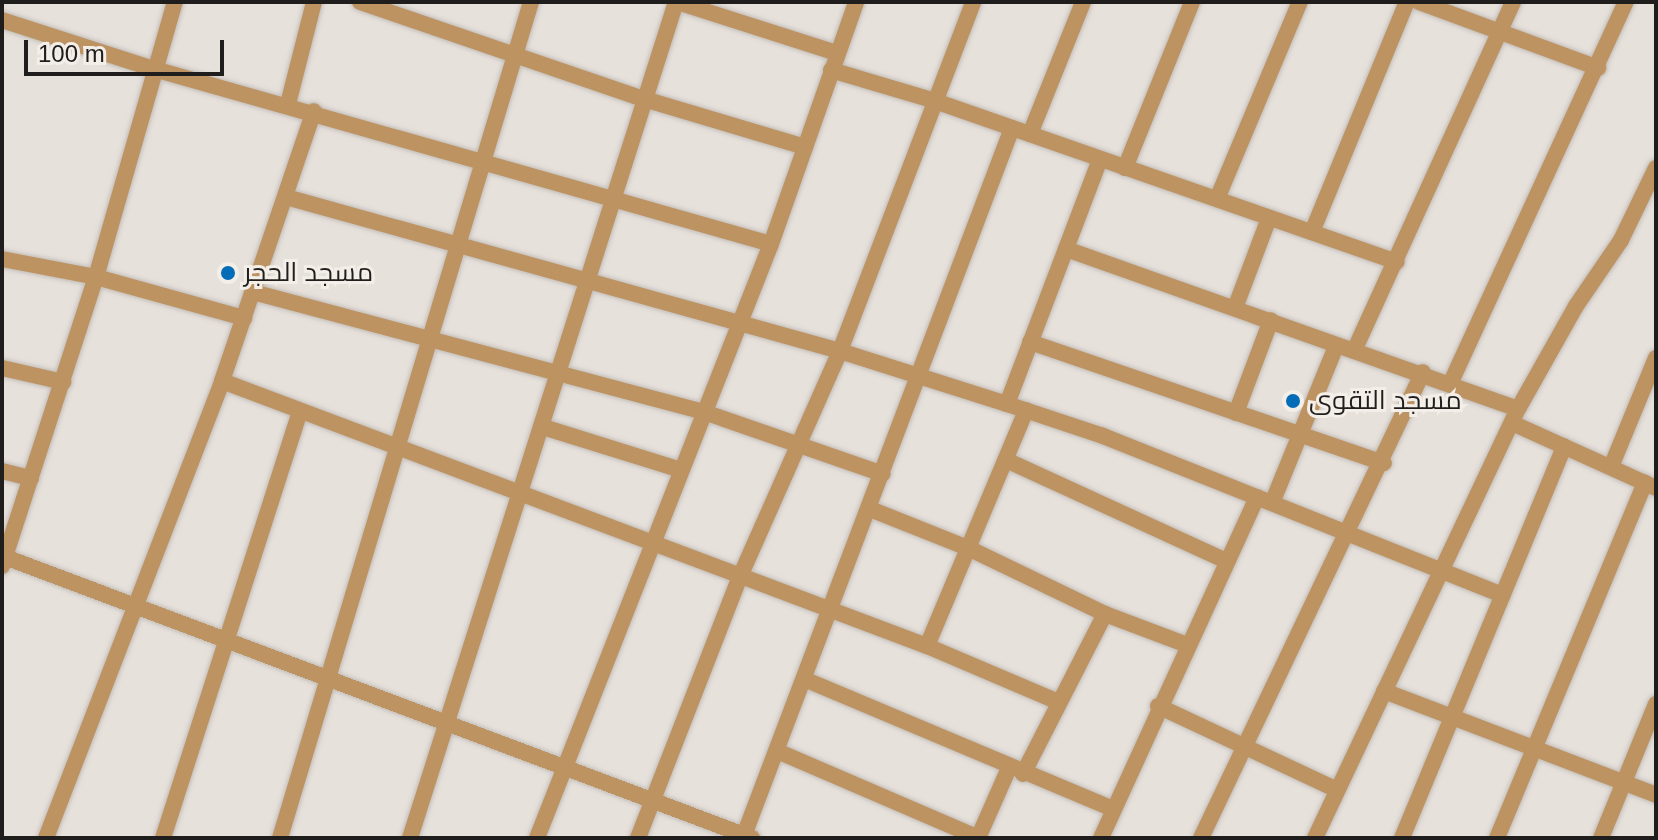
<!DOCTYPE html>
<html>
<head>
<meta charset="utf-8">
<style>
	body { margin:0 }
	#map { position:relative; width:1658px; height:840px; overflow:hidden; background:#e7e1dc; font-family:Arial,Cairo,sans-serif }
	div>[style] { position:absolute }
	.roads { filter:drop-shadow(0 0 2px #c3beb9) drop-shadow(0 0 2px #c3beb9) }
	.minor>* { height:16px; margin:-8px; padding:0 8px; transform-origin:8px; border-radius:8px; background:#be9362 }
	.dots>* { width:22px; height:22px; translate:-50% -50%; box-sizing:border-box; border:4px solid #f4eee9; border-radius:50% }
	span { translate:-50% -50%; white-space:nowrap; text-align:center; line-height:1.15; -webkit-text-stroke:6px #f4eee9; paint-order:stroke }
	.poi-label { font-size:26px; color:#201e1c }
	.left { translate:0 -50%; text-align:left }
	.frame { position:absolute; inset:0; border:4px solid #201e1c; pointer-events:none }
	.scale { position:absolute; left:24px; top:40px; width:200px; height:36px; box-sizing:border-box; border:4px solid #201e1c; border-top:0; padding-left:10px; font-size:24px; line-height:28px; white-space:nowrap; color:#201e1c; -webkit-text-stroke:6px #f4eee9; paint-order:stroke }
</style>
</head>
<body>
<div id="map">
	<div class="roads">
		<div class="minor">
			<i style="left:360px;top:2px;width:300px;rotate:18.9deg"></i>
			<i style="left:644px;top:99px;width:168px;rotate:16.6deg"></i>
			<i style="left:677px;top:2px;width:168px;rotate:17.7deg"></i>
			<i style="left:1419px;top:2px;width:191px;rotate:20.2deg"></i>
			<i style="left:2px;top:20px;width:160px;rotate:17.9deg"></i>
			<i style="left:154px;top:69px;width:641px;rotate:15.83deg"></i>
			<i style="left:831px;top:70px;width:105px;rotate:16.5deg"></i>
			<i style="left:932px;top:100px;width:492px;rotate:19.2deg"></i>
			<i style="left:288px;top:104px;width:105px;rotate:-75.7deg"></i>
			<i style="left:1030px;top:134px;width:142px;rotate:-68.1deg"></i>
			<i style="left:1125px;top:168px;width:179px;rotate:-68deg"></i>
			<i style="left:286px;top:197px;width:575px;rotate:15.53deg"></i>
			<i style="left:840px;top:351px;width:175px;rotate:17.6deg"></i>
			<i style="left:1007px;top:404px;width:101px;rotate:18.4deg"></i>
			<i style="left:1103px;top:436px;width:430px;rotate:21.7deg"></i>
			<i style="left:1217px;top:199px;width:214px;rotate:-67.2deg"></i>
			<i style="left:1312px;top:232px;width:249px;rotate:-67.6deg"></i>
			<i style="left:1066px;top:249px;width:479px;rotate:19.5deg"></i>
			<i style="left:2px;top:259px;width:96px;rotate:10.8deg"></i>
			<i style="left:96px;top:277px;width:154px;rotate:15.5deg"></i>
			<i style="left:253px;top:292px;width:467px;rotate:14.9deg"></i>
			<i style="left:704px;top:412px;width:189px;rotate:19.1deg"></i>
			<i style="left:1235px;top:308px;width:96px;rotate:-69.3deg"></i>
			<i style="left:1030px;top:342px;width:374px;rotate:18.9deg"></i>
			<i style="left:1354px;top:351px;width:384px;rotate:-65.5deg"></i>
			<i style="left:2px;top:368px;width:63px;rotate:12.9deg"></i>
			<i style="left:222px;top:381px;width:753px;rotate:20.6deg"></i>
			<i style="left:927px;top:646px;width:142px;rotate:23.1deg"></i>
			<i style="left:1451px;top:382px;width:418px;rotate:-65.3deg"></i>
			<i style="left:1007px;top:404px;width:262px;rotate:-69.2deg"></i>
			<i style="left:1236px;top:413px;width:99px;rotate:-69.4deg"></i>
			<i style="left:1512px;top:423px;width:158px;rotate:24.3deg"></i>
			<i style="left:543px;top:427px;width:145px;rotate:17.3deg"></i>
			<i style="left:1006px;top:460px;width:243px;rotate:24.6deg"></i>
			<i style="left:1611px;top:467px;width:118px;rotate:-67.6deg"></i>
			<i style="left:2px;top:471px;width:30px;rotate:14deg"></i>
			<i style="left:1272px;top:503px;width:170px;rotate:-67.8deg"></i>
			<i style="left:870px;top:509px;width:105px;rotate:21.7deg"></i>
			<i style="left:968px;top:548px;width:152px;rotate:25.7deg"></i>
			<i style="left:1105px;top:614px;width:88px;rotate:20.7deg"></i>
			<i style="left:5px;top:557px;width:798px;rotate:20.61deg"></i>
			<i style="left:2px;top:566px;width:304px;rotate:-72deg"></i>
			<i style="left:96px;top:277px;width:286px;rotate:-74deg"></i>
			<i style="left:927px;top:646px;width:256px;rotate:-67.2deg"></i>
			<i style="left:804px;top:679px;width:335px;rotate:22.8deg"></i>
			<i style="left:1384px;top:691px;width:291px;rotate:20.9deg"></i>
			<i style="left:1158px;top:706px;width:198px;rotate:25.1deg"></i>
			<i style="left:777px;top:751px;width:220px;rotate:23.3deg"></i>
			<i style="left:1023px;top:774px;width:180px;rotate:-62.9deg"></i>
			<i style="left:46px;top:838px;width:490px;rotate:-68.9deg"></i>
			<i style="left:222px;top:381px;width:285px;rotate:-71.2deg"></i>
			<i style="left:163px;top:838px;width:447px;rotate:-72.2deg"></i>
			<i style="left:280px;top:838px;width:873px;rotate:-73.29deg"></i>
			<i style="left:410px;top:838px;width:877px;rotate:-72.35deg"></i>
			<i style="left:537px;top:838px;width:638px;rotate:-68.5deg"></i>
			<i style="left:771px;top:244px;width:256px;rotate:-70.6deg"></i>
			<i style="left:638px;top:838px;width:278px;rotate:-68.7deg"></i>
			<i style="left:739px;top:579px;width:249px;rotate:-66.1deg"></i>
			<i style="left:840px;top:351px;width:373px;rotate:-69.1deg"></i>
			<i style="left:743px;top:838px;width:759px;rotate:-69.25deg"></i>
			<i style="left:978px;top:838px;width:77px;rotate:-66.1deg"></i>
			<i style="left:1101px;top:838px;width:375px;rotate:-65.4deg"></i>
			<i style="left:1201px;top:838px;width:516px;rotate:-64.53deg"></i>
			<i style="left:1315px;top:838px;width:475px;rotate:-64.7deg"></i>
			<i style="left:1518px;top:409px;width:118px;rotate:-60.6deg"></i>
			<i style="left:1576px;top:306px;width:80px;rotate:-55.7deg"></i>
			<i style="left:1621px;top:240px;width:80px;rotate:-64.1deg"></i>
			<i style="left:1402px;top:838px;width:424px;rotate:-67.5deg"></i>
			<i style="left:1497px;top:838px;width:385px;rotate:-67.4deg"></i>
			<i style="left:1601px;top:838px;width:145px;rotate:-67.7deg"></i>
		</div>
	</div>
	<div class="dots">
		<i style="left:228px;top:273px;background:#056db8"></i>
		<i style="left:1293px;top:401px;background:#056db8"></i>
	</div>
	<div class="poi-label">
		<span class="left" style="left:244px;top:273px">مسجد الحجر</span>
		<span class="left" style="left:1309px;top:401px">مسجد التقوى</span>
	</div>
	<div class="frame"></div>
	<div class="scale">100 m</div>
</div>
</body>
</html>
